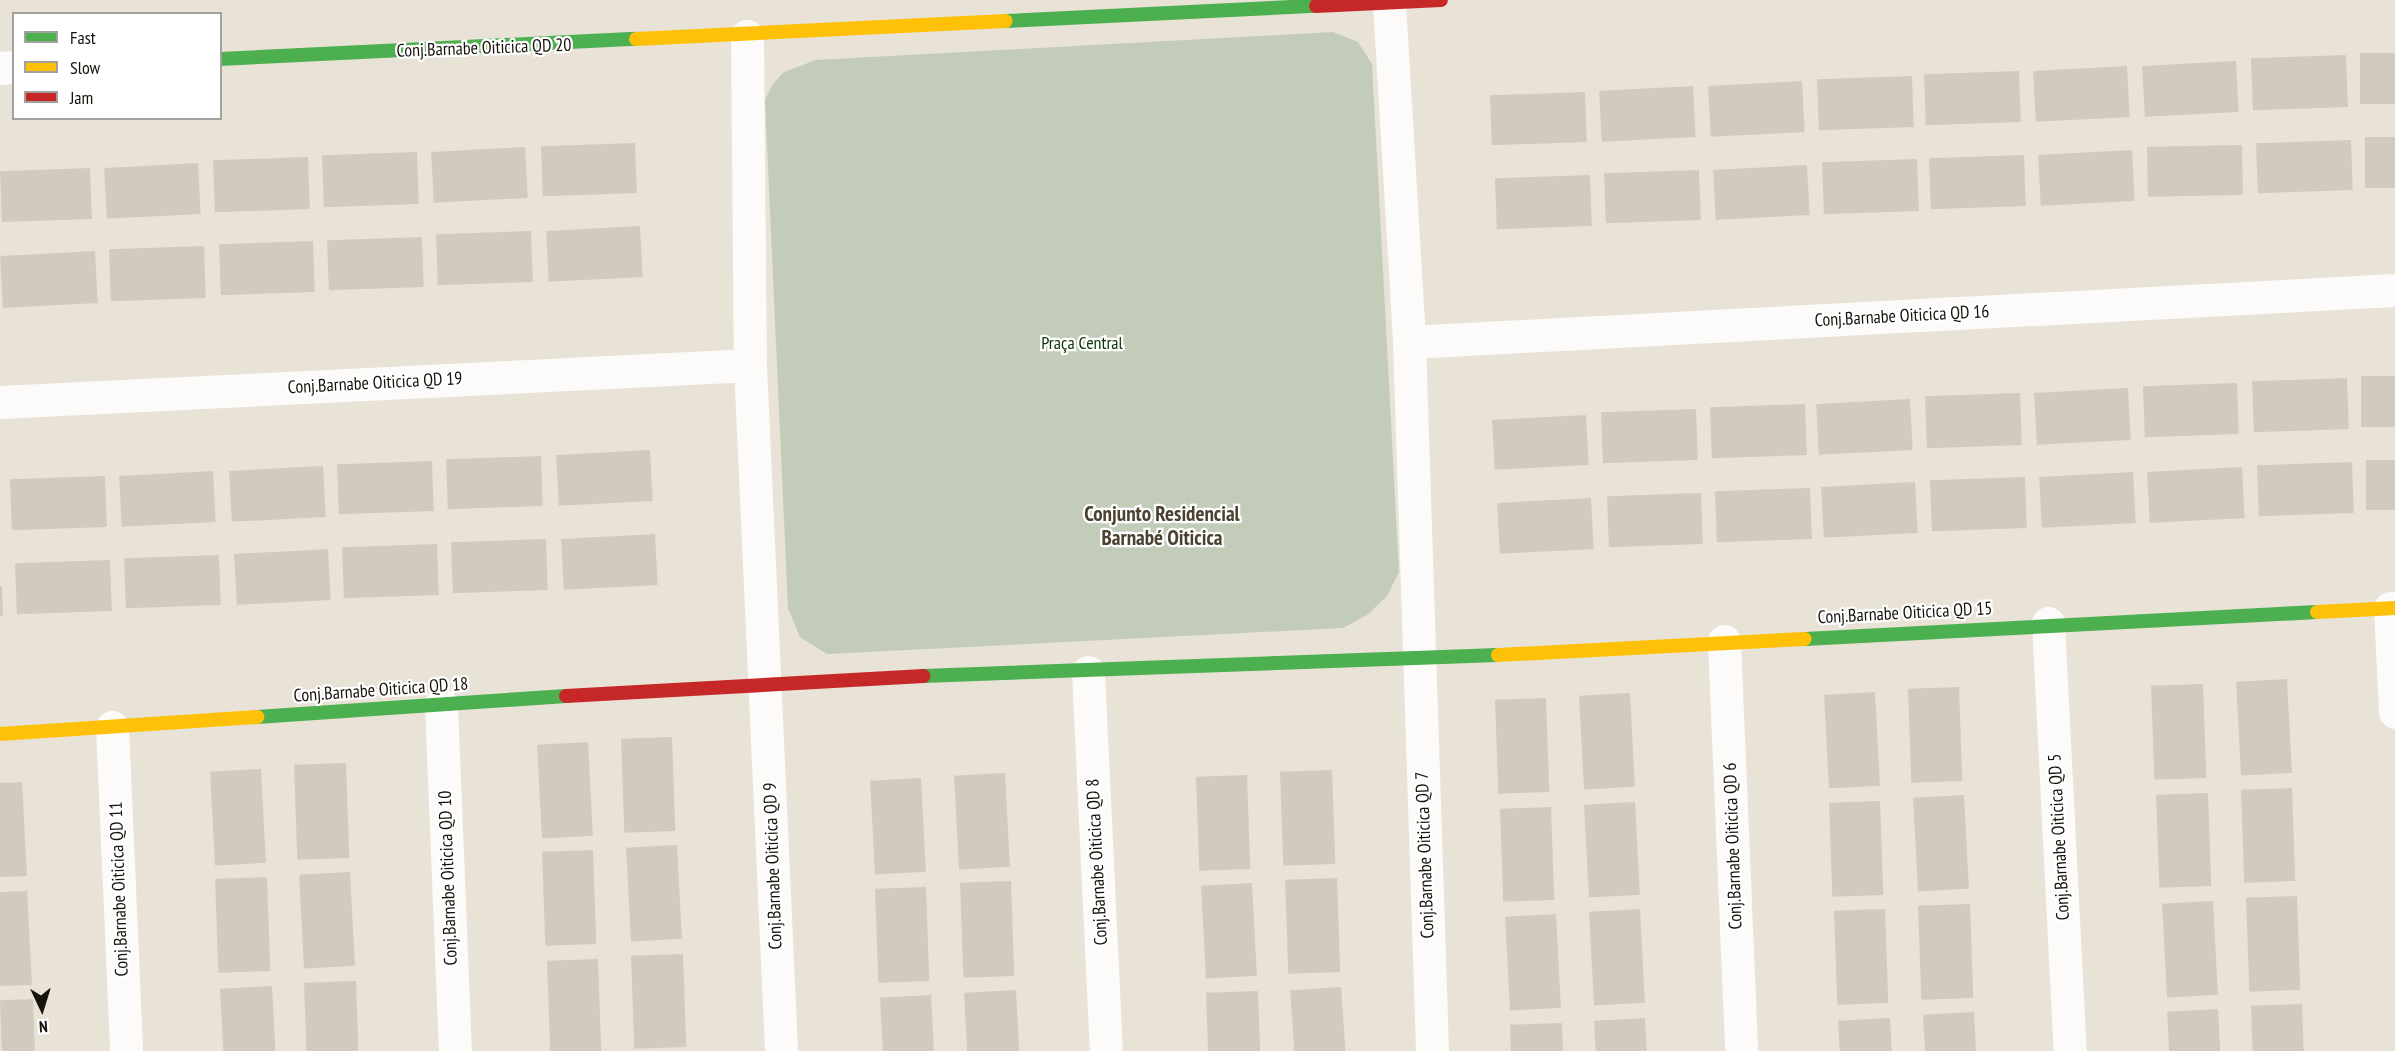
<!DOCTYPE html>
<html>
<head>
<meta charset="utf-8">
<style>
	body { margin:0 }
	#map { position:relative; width:2395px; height:1051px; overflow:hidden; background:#e8e2d7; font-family:"PT Sans Narrow",sans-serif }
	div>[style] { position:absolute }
	.green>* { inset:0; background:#c3ccb9 }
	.building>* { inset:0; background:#d3cabf; transform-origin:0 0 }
	.street>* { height:33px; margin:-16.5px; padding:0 16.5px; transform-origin:16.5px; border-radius:16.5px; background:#fcfbf9 }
	.fast>* { height:14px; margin:-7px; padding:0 7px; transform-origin:7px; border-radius:7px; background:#4caf50 }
	.slow>* { height:14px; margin:-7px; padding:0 7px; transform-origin:7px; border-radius:7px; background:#ffc107 }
	.jam>* { height:14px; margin:-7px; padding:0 7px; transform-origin:7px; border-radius:7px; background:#c62828 }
	span { translate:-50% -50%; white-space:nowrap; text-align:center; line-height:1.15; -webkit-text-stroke:4.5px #fff; paint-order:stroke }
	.street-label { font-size:18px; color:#17130c }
	.park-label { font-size:18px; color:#0b3405 }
	.quarter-label { font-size:21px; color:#4b4130; font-weight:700 }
	.legend { position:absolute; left:12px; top:12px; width:210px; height:108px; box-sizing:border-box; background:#fff; border:2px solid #a2a19e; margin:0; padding:8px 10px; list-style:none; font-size:18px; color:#17130c }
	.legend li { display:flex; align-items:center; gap:12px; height:30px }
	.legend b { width:30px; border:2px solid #a2a19e }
	.north { position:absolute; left:12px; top:979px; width:60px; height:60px; -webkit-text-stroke:4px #fff; paint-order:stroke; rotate:176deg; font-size:16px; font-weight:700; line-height:24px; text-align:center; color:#17130c }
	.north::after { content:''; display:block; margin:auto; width:21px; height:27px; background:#17130c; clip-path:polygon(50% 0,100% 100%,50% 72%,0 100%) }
</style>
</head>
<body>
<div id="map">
	<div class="green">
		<i style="clip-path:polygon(1333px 32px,1358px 42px,1372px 64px,1399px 572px,1387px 596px,1367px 615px,1343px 628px,827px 654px,800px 637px,788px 608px,765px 100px,772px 85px,784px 72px,816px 60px)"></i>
	</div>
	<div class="building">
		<i style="left:2395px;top:53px;width:51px;height:35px;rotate:90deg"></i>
		<i style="left:2346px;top:55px;width:52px;height:95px;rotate:88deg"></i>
		<i style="left:2236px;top:61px;width:51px;height:94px;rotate:87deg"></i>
		<i style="left:2127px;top:66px;width:51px;height:94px;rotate:87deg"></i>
		<i style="left:2019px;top:71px;width:51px;height:95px;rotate:88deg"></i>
		<i style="left:1912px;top:76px;width:51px;height:95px;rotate:88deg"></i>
		<i style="left:1802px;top:81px;width:51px;height:94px;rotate:87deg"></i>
		<i style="left:1693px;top:86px;width:51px;height:94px;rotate:87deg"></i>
		<i style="left:1585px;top:92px;width:50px;height:95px;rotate:88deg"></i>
		<i style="left:2395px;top:137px;width:51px;height:30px;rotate:90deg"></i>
		<i style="left:2351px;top:140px;width:50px;height:95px;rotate:88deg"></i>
		<i style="left:635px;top:143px;width:50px;height:94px;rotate:88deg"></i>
		<i style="left:2242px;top:145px;width:50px;height:95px;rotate:89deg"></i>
		<i style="left:525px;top:147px;width:51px;height:94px;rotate:87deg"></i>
		<i style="left:2132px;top:150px;width:51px;height:94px;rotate:87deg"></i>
		<i style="left:417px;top:152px;width:52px;height:95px;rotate:88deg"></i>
		<i style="left:2024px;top:155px;width:51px;height:95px;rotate:88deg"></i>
		<i style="left:308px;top:157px;width:52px;height:95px;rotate:88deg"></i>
		<i style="left:1917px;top:159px;width:52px;height:95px;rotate:88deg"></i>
		<i style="left:198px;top:163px;width:51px;height:94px;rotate:87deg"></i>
		<i style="left:1807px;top:165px;width:50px;height:94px;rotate:87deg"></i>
		<i style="left:90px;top:168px;width:51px;height:90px;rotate:88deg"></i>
		<i style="left:1699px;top:170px;width:50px;height:95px;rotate:88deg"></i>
		<i style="left:1590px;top:175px;width:51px;height:95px;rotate:88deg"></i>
		<i style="left:640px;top:226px;width:51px;height:94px;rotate:87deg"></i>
		<i style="left:531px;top:231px;width:51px;height:95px;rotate:88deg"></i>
		<i style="left:422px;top:237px;width:50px;height:95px;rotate:88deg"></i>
		<i style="left:313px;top:241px;width:51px;height:94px;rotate:88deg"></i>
		<i style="left:204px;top:246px;width:52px;height:95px;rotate:88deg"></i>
		<i style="left:95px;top:251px;width:52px;height:95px;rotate:87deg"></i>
		<i style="left:2395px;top:376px;width:51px;height:34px;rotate:90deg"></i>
		<i style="left:2347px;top:378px;width:51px;height:95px;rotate:88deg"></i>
		<i style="left:2237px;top:383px;width:51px;height:94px;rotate:88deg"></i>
		<i style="left:2128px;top:388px;width:52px;height:94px;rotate:87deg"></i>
		<i style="left:2020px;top:393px;width:52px;height:95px;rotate:88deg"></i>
		<i style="left:1910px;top:399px;width:51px;height:94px;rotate:87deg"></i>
		<i style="left:1805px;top:404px;width:51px;height:95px;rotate:88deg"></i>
		<i style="left:1696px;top:409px;width:51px;height:95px;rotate:88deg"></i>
		<i style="left:1586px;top:415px;width:50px;height:94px;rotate:87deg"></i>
		<i style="left:650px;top:450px;width:51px;height:94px;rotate:87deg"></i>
		<i style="left:541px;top:456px;width:50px;height:95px;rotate:88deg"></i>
		<i style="left:2395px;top:460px;width:50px;height:29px;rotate:90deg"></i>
		<i style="left:432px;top:461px;width:50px;height:95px;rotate:88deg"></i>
		<i style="left:2352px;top:462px;width:51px;height:95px;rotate:88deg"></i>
		<i style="left:323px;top:466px;width:51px;height:94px;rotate:87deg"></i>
		<i style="left:2242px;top:467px;width:51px;height:95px;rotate:87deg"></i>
		<i style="left:213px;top:471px;width:51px;height:94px;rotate:87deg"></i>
		<i style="left:2133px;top:472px;width:51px;height:94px;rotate:87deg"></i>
		<i style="left:105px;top:476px;width:51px;height:95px;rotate:88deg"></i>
		<i style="left:2025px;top:477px;width:51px;height:95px;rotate:88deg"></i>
		<i style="left:1915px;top:482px;width:51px;height:94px;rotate:87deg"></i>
		<i style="left:1810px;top:488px;width:51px;height:95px;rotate:88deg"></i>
		<i style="left:1701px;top:493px;width:51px;height:94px;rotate:88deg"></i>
		<i style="left:1591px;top:498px;width:51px;height:94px;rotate:87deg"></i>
		<i style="left:655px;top:534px;width:51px;height:94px;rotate:87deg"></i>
		<i style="left:546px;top:539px;width:51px;height:95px;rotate:88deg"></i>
		<i style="left:437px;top:544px;width:51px;height:95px;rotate:88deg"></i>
		<i style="left:328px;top:549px;width:51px;height:94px;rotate:87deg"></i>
		<i style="left:219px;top:555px;width:50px;height:95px;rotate:88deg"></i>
		<i style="left:110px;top:560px;width:51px;height:95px;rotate:88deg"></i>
		<i style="clip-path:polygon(0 586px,2px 586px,3px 616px,0 616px)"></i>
		<i style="left:2287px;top:679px;width:94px;height:51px;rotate:87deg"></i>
		<i style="left:2203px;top:684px;width:94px;height:52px;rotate:88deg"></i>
		<i style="left:1959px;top:687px;width:94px;height:51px;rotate:88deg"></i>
		<i style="left:1875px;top:692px;width:94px;height:51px;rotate:87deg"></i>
		<i style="left:1630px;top:693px;width:94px;height:51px;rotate:87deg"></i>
		<i style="left:1546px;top:698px;width:94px;height:51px;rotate:88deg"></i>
		<i style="left:672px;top:737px;width:94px;height:51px;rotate:88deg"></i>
		<i style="left:588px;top:742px;width:94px;height:51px;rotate:87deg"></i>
		<i style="left:346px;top:763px;width:95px;height:52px;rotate:88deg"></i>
		<i style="left:261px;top:769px;width:94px;height:51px;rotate:87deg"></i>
		<i style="left:1332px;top:770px;width:94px;height:52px;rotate:88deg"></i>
		<i style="left:1005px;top:773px;width:94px;height:51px;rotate:87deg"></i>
		<i style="left:1247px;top:775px;width:94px;height:51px;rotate:88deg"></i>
		<i style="left:921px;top:778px;width:94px;height:51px;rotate:87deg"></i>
		<i style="clip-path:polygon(22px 782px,27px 876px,0 877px,0 783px)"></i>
		<i style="left:2292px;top:788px;width:93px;height:51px;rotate:88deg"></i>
		<i style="left:2208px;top:793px;width:93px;height:52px;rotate:88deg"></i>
		<i style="left:1964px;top:795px;width:94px;height:51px;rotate:87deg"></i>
		<i style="left:1880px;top:801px;width:94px;height:51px;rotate:88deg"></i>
		<i style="left:1635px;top:802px;width:93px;height:51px;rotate:87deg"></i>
		<i style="left:1551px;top:807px;width:93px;height:51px;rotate:88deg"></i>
		<i style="left:677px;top:845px;width:94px;height:51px;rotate:87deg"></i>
		<i style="left:593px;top:850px;width:94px;height:51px;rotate:88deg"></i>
		<i style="left:350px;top:872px;width:94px;height:51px;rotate:87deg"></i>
		<i style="left:267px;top:877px;width:94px;height:52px;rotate:88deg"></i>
		<i style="left:1337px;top:878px;width:94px;height:52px;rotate:88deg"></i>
		<i style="left:1011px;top:881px;width:95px;height:51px;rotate:88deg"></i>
		<i style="left:1252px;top:883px;width:93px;height:51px;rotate:87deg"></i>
		<i style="left:926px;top:887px;width:94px;height:51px;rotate:88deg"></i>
		<i style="clip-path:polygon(27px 891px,32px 985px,0 986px,0 892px)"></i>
		<i style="left:2297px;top:896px;width:94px;height:51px;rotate:88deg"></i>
		<i style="left:2213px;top:901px;width:94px;height:51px;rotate:87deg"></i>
		<i style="left:1970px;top:904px;width:94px;height:52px;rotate:88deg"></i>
		<i style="left:1640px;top:909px;width:94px;height:51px;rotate:87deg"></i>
		<i style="left:1885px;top:909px;width:94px;height:51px;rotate:88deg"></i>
		<i style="left:1556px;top:914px;width:94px;height:51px;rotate:87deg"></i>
		<i style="left:683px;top:954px;width:93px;height:52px;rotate:88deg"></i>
		<i style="left:598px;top:959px;width:92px;height:51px;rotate:88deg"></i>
		<i style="left:356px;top:981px;width:70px;height:52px;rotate:88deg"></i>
		<i style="left:272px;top:986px;width:65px;height:52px;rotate:87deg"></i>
		<i style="left:1341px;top:987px;width:64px;height:51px;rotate:86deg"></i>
		<i style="left:1016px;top:990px;width:61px;height:52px;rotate:87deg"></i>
		<i style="left:1258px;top:991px;width:60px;height:52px;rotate:88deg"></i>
		<i style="left:931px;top:995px;width:56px;height:51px;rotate:87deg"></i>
		<i style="left:33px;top:999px;width:52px;height:33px;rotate:88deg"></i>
		<i style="left:2302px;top:1004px;width:47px;height:51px;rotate:88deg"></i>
		<i style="left:2218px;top:1009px;width:42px;height:51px;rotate:87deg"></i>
		<i style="left:1974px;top:1012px;width:39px;height:51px;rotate:87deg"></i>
		<i style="left:1645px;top:1018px;width:33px;height:51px;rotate:87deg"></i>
		<i style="left:1890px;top:1018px;width:33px;height:52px;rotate:87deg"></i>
		<i style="left:1562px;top:1023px;width:28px;height:52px;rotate:88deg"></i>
	</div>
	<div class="street">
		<i style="left:1389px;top:3px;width:340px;rotate:86.6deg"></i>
		<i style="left:1409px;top:342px;width:709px;rotate:88.14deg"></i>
		<i style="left:747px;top:36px;width:329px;rotate:89.5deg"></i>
		<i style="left:750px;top:365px;width:687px;rotate:87.41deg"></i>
		<i style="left:0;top:68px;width:14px;rotate:-4deg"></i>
		<i style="left:1409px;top:342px;width:987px;rotate:-3.02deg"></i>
		<i style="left:0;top:402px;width:751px;rotate:-2.82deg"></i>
		<i style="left:2390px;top:608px;width:104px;rotate:87.2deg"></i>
		<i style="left:2048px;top:623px;width:429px;rotate:87.1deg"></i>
		<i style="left:1724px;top:641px;width:410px;rotate:87.6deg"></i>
		<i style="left:1088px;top:672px;width:379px;rotate:87.3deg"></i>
		<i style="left:441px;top:704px;width:347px;rotate:87.7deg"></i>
		<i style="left:112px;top:727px;width:324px;rotate:87.5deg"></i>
	</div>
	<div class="fast">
		<i style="left:1006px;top:21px;width:310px;rotate:-2.8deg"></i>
		<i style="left:220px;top:59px;width:416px;rotate:-2.8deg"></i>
		<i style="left:1805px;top:639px;width:513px;rotate:-3.02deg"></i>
		<i style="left:923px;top:676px;width:575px;rotate:-2.09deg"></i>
		<i style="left:257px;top:717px;width:310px;rotate:-3.9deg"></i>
	</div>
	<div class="slow">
		<i style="left:636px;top:39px;width:370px;rotate:-2.8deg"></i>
		<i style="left:2317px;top:612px;width:78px;rotate:-2.9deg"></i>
		<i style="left:1498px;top:655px;width:307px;rotate:-3deg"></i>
		<i style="left:0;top:734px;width:258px;rotate:-3.8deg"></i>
	</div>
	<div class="jam">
		<i style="left:1316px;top:6px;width:125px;rotate:-2.7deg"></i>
		<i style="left:566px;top:696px;width:358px;rotate:-3.2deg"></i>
	</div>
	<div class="street-label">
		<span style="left:484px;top:48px;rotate:-2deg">Conj.Barnabe Oiticica QD 20</span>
		<span style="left:1902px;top:316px;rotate:-3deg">Conj.Barnabe Oiticica QD 16</span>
		<span style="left:375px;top:383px;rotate:-3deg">Conj.Barnabe Oiticica QD 19</span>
		<span style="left:1905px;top:613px;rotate:-3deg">Conj.Barnabe Oiticica QD 15</span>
		<span style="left:381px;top:690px;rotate:-4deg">Conj.Barnabe Oiticica QD 18</span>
		<span style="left:2059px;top:837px;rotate:-93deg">Conj.Barnabe Oiticica QD 5</span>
		<span style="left:1733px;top:846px;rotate:-92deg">Conj.Barnabe Oiticica QD 6</span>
		<span style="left:1425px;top:855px;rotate:-92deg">Conj.Barnabe Oiticica QD 7</span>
		<span style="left:1097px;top:862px;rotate:-93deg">Conj.Barnabe Oiticica QD 8</span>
		<span style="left:773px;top:866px;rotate:-92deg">Conj.Barnabe Oiticica QD 9</span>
		<span style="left:448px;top:878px;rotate:-92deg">Conj.Barnabe Oiticica QD 10</span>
		<span style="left:119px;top:889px;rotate:-92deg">Conj.Barnabe Oiticica QD 11</span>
	</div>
	<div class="park-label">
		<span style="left:1082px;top:343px">Praça Central</span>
	</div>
	<div class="quarter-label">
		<span style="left:1162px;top:526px">Conjunto Residencial<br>Barnabé Oiticica</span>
	</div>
	<ul class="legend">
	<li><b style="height:8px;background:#4caf50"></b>Fast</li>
	<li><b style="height:8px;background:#ffc107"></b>Slow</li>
	<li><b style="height:8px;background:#c62828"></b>Jam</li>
	</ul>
	<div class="north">N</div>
</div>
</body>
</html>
